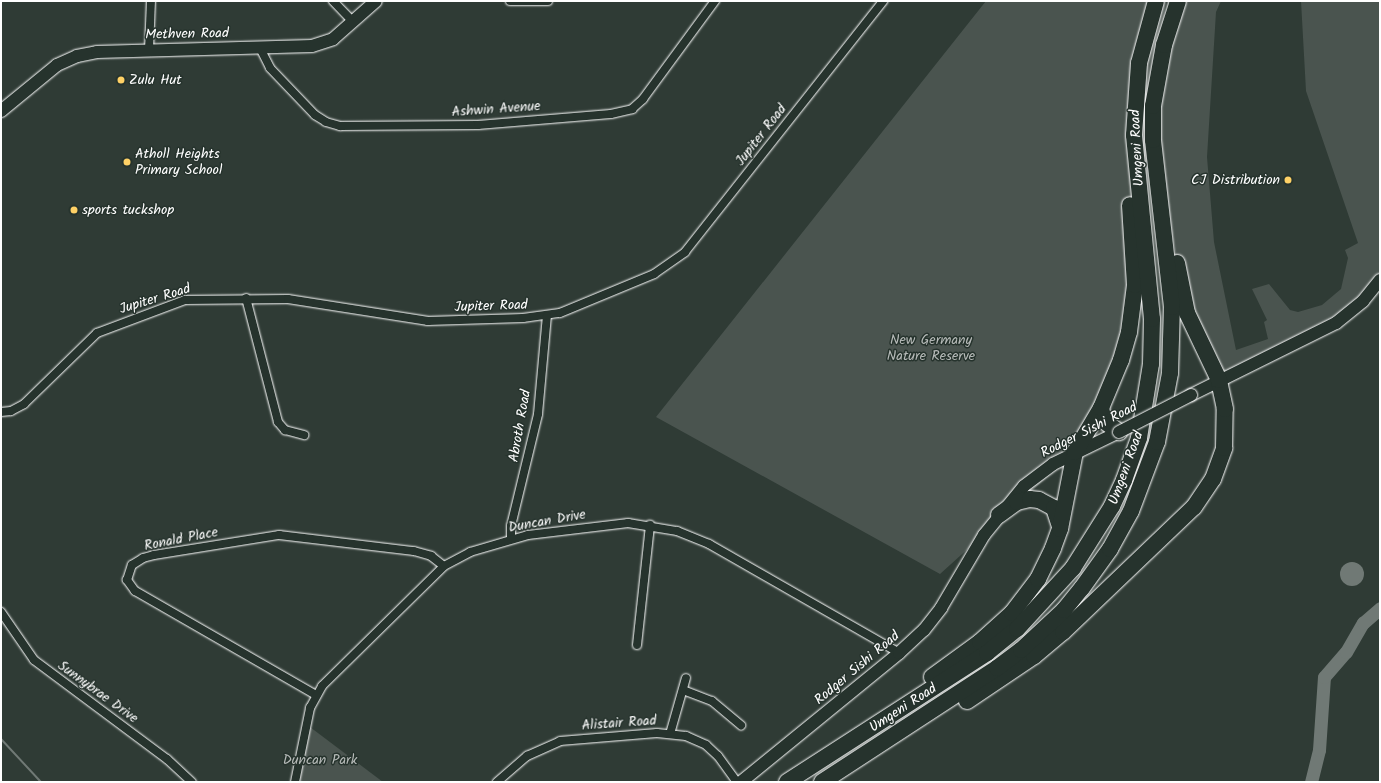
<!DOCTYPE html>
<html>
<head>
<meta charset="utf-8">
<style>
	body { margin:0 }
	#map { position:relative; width:1381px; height:783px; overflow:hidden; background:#2f3b35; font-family:Kalam,sans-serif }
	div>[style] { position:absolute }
	.green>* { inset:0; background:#4a544f }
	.water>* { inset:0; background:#707975 }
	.round { border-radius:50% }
	.stream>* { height:2px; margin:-1px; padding:0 1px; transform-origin:1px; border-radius:1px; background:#707975 }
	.river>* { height:13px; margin:-6.5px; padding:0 6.5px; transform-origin:6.5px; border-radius:6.5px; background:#707975 }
	.roads { filter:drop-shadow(0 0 1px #fff) drop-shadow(0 0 1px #fff) }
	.street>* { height:8px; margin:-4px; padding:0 4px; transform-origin:4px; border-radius:4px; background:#26332d }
	.secondary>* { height:12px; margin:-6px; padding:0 6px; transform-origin:6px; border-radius:6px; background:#26332d }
	.highway>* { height:16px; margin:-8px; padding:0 8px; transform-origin:8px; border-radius:8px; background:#26332d }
	.bridges { filter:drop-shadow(0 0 1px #fff) drop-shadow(0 0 1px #fff) }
	.secondary-bridge>* { height:12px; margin:-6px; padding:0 6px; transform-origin:6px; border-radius:6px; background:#26332d }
	.dots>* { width:11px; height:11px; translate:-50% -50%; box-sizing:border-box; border:2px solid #26332d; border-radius:50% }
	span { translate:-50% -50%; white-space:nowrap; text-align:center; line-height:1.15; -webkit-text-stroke:3px #26332d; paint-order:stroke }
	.street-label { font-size:14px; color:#fff }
	.poi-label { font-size:14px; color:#fff }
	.left { translate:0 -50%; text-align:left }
	.right { translate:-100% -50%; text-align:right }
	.park-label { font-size:14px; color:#b7bbb9 }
	.frame { position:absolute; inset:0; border:2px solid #fff; pointer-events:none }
</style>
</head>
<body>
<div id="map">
	<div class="green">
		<i style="clip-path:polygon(986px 1px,1166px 1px,1134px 248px,1129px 332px,1075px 452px,940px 574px,656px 417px)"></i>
		<i style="clip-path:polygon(1180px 1px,1221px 1px,1216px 12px,1207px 157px,1214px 242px,1236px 350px,1268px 339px,1264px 322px,1267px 320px,1252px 289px,1269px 284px,1290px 310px,1298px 312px,1322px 305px,1341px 289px,1348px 258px,1345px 250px,1358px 243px,1306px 91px,1301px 1px,1380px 1px,1380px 277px,1352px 310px,1220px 379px,1182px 286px,1169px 218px,1154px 106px)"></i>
		<i style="clip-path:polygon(306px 724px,383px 782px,295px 782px)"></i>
	</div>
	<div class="water">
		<i class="round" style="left:1340px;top:562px;width:24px;height:24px"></i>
	</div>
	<div class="stream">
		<i style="left:1px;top:739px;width:59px;rotate:47.1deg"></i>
	</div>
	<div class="river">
		<i style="left:1311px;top:782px;width:33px;rotate:-76deg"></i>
		<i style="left:1319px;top:750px;width:73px;rotate:-86.1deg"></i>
		<i style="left:1324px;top:677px;width:33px;rotate:-49deg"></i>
		<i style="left:1346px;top:652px;width:34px;rotate:-60deg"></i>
		<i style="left:1363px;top:623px;width:23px;rotate:-41deg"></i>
	</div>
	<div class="roads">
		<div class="street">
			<i style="left:333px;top:1px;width:29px;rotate:46deg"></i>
			<i style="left:510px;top:1px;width:38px"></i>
			<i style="left:260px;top:48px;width:22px;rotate:63deg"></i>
			<i style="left:270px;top:68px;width:65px;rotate:46.2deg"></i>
			<i style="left:315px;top:115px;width:13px;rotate:32deg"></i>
			<i style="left:326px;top:122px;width:15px;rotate:16deg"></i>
			<i style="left:340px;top:126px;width:138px;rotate:-0.4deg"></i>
			<i style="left:478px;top:125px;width:133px;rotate:-4.7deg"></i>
			<i style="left:611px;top:114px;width:22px;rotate:-13deg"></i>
			<i style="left:632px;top:109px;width:15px;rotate:-42deg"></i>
			<i style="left:643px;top:99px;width:122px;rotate:-53.7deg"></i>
			<i style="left:149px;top:50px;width:49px;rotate:-87.7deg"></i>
			<i style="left:246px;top:298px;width:128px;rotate:75.5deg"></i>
			<i style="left:278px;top:422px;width:11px;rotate:49deg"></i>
			<i style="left:285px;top:430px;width:20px;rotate:15deg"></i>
			<i style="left:1px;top:412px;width:10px;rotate:-6deg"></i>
			<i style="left:11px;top:411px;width:15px;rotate:-28deg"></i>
			<i style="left:24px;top:404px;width:102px;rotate:-44.2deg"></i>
			<i style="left:97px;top:333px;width:94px;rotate:-20.6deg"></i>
			<i style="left:185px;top:300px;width:103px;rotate:-0.6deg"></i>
			<i style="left:288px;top:299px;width:142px;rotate:8.9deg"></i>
			<i style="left:428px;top:321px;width:95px;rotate:-1.8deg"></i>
			<i style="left:523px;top:318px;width:37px;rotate:-8deg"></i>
			<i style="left:560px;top:313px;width:102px;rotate:-22.5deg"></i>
			<i style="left:654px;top:274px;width:38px;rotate:-35deg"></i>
			<i style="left:685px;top:252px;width:320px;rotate:-51.7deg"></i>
			<i style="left:511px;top:539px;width:13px;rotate:-90deg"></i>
			<i style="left:511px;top:526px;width:115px;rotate:-76.4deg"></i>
			<i style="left:538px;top:414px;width:98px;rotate:-84.8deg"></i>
			<i style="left:1px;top:612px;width:58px;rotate:55.5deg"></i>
			<i style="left:34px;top:660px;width:166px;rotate:36.7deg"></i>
			<i style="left:167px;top:759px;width:34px;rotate:43deg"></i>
			<i style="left:637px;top:645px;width:121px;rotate:-83.8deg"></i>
			<i style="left:683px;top:690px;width:31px;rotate:21deg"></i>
			<i style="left:712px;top:701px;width:38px;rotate:40deg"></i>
			<i style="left:316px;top:695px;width:209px;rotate:-150.1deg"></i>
			<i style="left:135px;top:591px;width:14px;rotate:-126deg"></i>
			<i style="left:127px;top:580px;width:16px;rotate:-72deg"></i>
			<i style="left:132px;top:565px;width:13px;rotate:-32deg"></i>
			<i style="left:143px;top:558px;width:11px;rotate:-15deg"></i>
			<i style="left:154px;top:555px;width:127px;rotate:-9.1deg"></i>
			<i style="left:279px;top:535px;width:136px;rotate:6.8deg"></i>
			<i style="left:414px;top:551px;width:18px;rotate:16deg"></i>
			<i style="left:431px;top:556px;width:16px;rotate:38deg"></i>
			<i style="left:670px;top:734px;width:58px;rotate:-74.1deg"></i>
			<i style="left:295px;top:782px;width:76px;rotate:-78.5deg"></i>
			<i style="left:310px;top:708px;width:25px;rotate:-61deg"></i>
			<i style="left:322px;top:686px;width:171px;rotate:-44.5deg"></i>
			<i style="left:444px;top:566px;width:30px;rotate:-28deg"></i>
			<i style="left:470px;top:552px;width:60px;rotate:-16.3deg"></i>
			<i style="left:528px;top:535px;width:101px;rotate:-6.8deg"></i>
			<i style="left:628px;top:523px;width:50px;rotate:9.3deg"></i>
			<i style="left:677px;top:531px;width:35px;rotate:22deg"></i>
			<i style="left:709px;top:544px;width:219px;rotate:29.8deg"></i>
			<i style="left:497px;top:782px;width:40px;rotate:-41deg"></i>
			<i style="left:527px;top:756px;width:36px;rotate:-24deg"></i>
			<i style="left:560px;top:741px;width:97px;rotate:-4.7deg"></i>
			<i style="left:657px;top:733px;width:29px;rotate:6deg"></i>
			<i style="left:686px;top:736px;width:22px;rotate:24deg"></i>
			<i style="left:706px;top:745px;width:16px;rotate:43deg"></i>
			<i style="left:718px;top:756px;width:32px;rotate:54deg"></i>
		</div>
		<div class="secondary">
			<i style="left:1px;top:111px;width:72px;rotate:-39.4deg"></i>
			<i style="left:57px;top:65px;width:22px;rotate:-24deg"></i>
			<i style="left:77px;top:56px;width:20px;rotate:-11deg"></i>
			<i style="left:97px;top:52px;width:215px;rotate:-1.6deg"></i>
			<i style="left:312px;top:46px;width:22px;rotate:-18deg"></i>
			<i style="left:333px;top:39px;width:57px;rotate:-41.5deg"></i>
			<i style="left:1191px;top:395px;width:162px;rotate:-26.4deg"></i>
			<i style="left:1336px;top:323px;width:35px;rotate:-39deg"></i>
			<i style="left:1363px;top:301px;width:27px;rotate:-51deg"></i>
			<i style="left:741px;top:782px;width:204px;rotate:-39.2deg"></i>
			<i style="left:899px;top:653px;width:34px;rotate:-43deg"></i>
			<i style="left:924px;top:630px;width:28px;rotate:-52deg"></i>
			<i style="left:941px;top:608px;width:85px;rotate:-59.5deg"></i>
			<i style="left:984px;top:535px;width:63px;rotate:-50.8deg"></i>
			<i style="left:1024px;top:486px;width:36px;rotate:-37deg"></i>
			<i style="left:1053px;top:464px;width:73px;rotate:-25.9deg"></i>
		</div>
		<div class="highway">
			<i style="left:1101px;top:408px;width:13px;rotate:77deg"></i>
			<i style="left:1104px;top:421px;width:19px;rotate:36deg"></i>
			<i style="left:999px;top:515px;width:22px;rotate:-36deg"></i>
			<i style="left:1017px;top:502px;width:13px;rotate:-13deg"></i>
			<i style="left:1030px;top:499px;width:9px;rotate:6deg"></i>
			<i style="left:1039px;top:500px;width:17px;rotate:28deg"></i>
			<i style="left:1054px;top:508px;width:20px;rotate:72deg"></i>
			<i style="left:932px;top:677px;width:59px;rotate:-36.1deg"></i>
			<i style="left:980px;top:642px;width:43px;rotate:-42.2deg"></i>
			<i style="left:1012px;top:613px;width:43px;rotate:-52.6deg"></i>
			<i style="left:1038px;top:579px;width:34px;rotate:-64deg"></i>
			<i style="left:1053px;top:548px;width:20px;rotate:-70deg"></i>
			<i style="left:1060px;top:529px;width:78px;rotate:-79deg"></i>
			<i style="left:1075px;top:452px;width:51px;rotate:-59.4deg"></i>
			<i style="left:1101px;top:408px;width:52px;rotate:-67.4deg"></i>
			<i style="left:1121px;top:360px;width:29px;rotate:-74deg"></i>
			<i style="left:1129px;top:332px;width:47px;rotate:-82.7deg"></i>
			<i style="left:1135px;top:285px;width:80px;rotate:-93.6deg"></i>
			<i style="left:967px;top:701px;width:81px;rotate:-33.9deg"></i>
			<i style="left:1034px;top:656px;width:38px;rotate:-40deg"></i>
			<i style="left:1063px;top:632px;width:181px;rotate:-43.7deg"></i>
			<i style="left:1194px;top:507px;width:34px;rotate:-56deg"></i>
			<i style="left:1213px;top:479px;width:33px;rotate:-70deg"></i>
			<i style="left:1224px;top:448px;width:39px;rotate:-89deg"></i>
			<i style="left:1225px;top:409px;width:30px;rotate:-102deg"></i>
			<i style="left:1219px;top:380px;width:74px;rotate:-115.5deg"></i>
			<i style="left:1187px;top:313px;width:51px;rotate:-101.3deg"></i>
			<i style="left:787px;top:782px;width:238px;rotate:-32.8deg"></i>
			<i style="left:987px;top:653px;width:38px;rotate:-39deg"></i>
			<i style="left:1017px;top:629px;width:83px;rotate:-47.4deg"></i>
			<i style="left:1073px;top:568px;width:73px;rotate:-57.8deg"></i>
			<i style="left:1112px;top:506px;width:29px;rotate:-65deg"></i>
			<i style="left:1124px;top:480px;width:45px;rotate:-70.3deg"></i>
			<i style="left:1139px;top:438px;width:75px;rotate:-80.8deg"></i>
			<i style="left:1151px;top:364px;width:45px;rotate:-88.7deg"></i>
			<i style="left:1152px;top:319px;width:185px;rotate:-95.6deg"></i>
			<i style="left:1134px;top:135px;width:72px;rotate:-86deg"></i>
			<i style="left:1139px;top:63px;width:64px;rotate:-74.7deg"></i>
			<i style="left:822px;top:782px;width:209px;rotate:-33.1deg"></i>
			<i style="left:997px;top:668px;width:30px;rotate:-37deg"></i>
			<i style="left:1021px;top:650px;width:59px;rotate:-42.9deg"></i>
			<i style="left:1064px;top:610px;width:28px;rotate:-51deg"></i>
			<i style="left:1082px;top:588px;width:48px;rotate:-54.3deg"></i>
			<i style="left:1110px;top:549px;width:43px;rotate:-61.1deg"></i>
			<i style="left:1131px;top:511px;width:74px;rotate:-69.4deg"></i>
			<i style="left:1157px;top:442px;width:70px;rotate:-79.3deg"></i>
			<i style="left:1170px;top:373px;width:66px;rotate:-88.3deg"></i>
			<i style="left:1172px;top:307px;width:168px;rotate:-96.5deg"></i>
			<i style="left:1153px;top:140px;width:34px;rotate:-90deg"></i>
			<i style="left:1153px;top:106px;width:62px;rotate:-79.8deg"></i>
			<i style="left:1164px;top:45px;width:46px;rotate:-72.3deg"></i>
		</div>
	</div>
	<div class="bridges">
		<div class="secondary-bridge">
			<i style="left:1119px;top:432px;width:81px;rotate:-27.2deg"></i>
		</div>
	</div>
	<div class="dots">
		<i style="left:121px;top:80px;background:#ffd166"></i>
		<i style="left:127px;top:162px;background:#ffd166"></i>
		<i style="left:1288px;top:180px;background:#ffd166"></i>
		<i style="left:74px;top:210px;background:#ffd166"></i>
	</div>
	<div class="street-label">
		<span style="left:187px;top:34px;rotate:-1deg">Methven Road</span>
		<span style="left:496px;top:109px;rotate:-4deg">Ashwin Avenue</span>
		<span style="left:761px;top:135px;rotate:-52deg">Jupiter Road</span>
		<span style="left:1137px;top:148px;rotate:-93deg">Umgeni Road</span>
		<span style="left:155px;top:299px;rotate:-17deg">Jupiter Road</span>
		<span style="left:491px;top:306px;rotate:-2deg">Jupiter Road</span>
		<span style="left:520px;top:426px;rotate:-80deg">Abroth Road</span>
		<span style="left:1089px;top:430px;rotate:-27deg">Rodger Sishi Road</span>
		<span style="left:1126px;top:468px;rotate:-70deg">Umgeni Road</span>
		<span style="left:547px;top:521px;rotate:-10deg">Duncan Drive</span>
		<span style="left:181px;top:539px;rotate:-11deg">Ronald Place</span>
		<span style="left:857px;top:668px;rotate:-40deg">Rodger Sishi Road</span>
		<span style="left:98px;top:692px;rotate:36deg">Sunnybrae Drive</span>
		<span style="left:903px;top:708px;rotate:-33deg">Umgeni Road</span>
		<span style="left:619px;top:723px;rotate:-4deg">Alistair Road</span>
	</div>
	<div class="poi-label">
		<span class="left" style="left:129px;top:80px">Zulu Hut</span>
		<span class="left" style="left:135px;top:162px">Atholl Heights<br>Primary School</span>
		<span class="right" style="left:1280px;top:180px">CJ Distribution</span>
		<span class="left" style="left:82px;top:210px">sports tuckshop</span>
	</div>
	<div class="park-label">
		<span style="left:931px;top:348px">New Germany<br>Nature Reserve</span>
		<span style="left:320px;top:760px">Duncan Park</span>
	</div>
	<div class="frame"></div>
</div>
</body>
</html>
